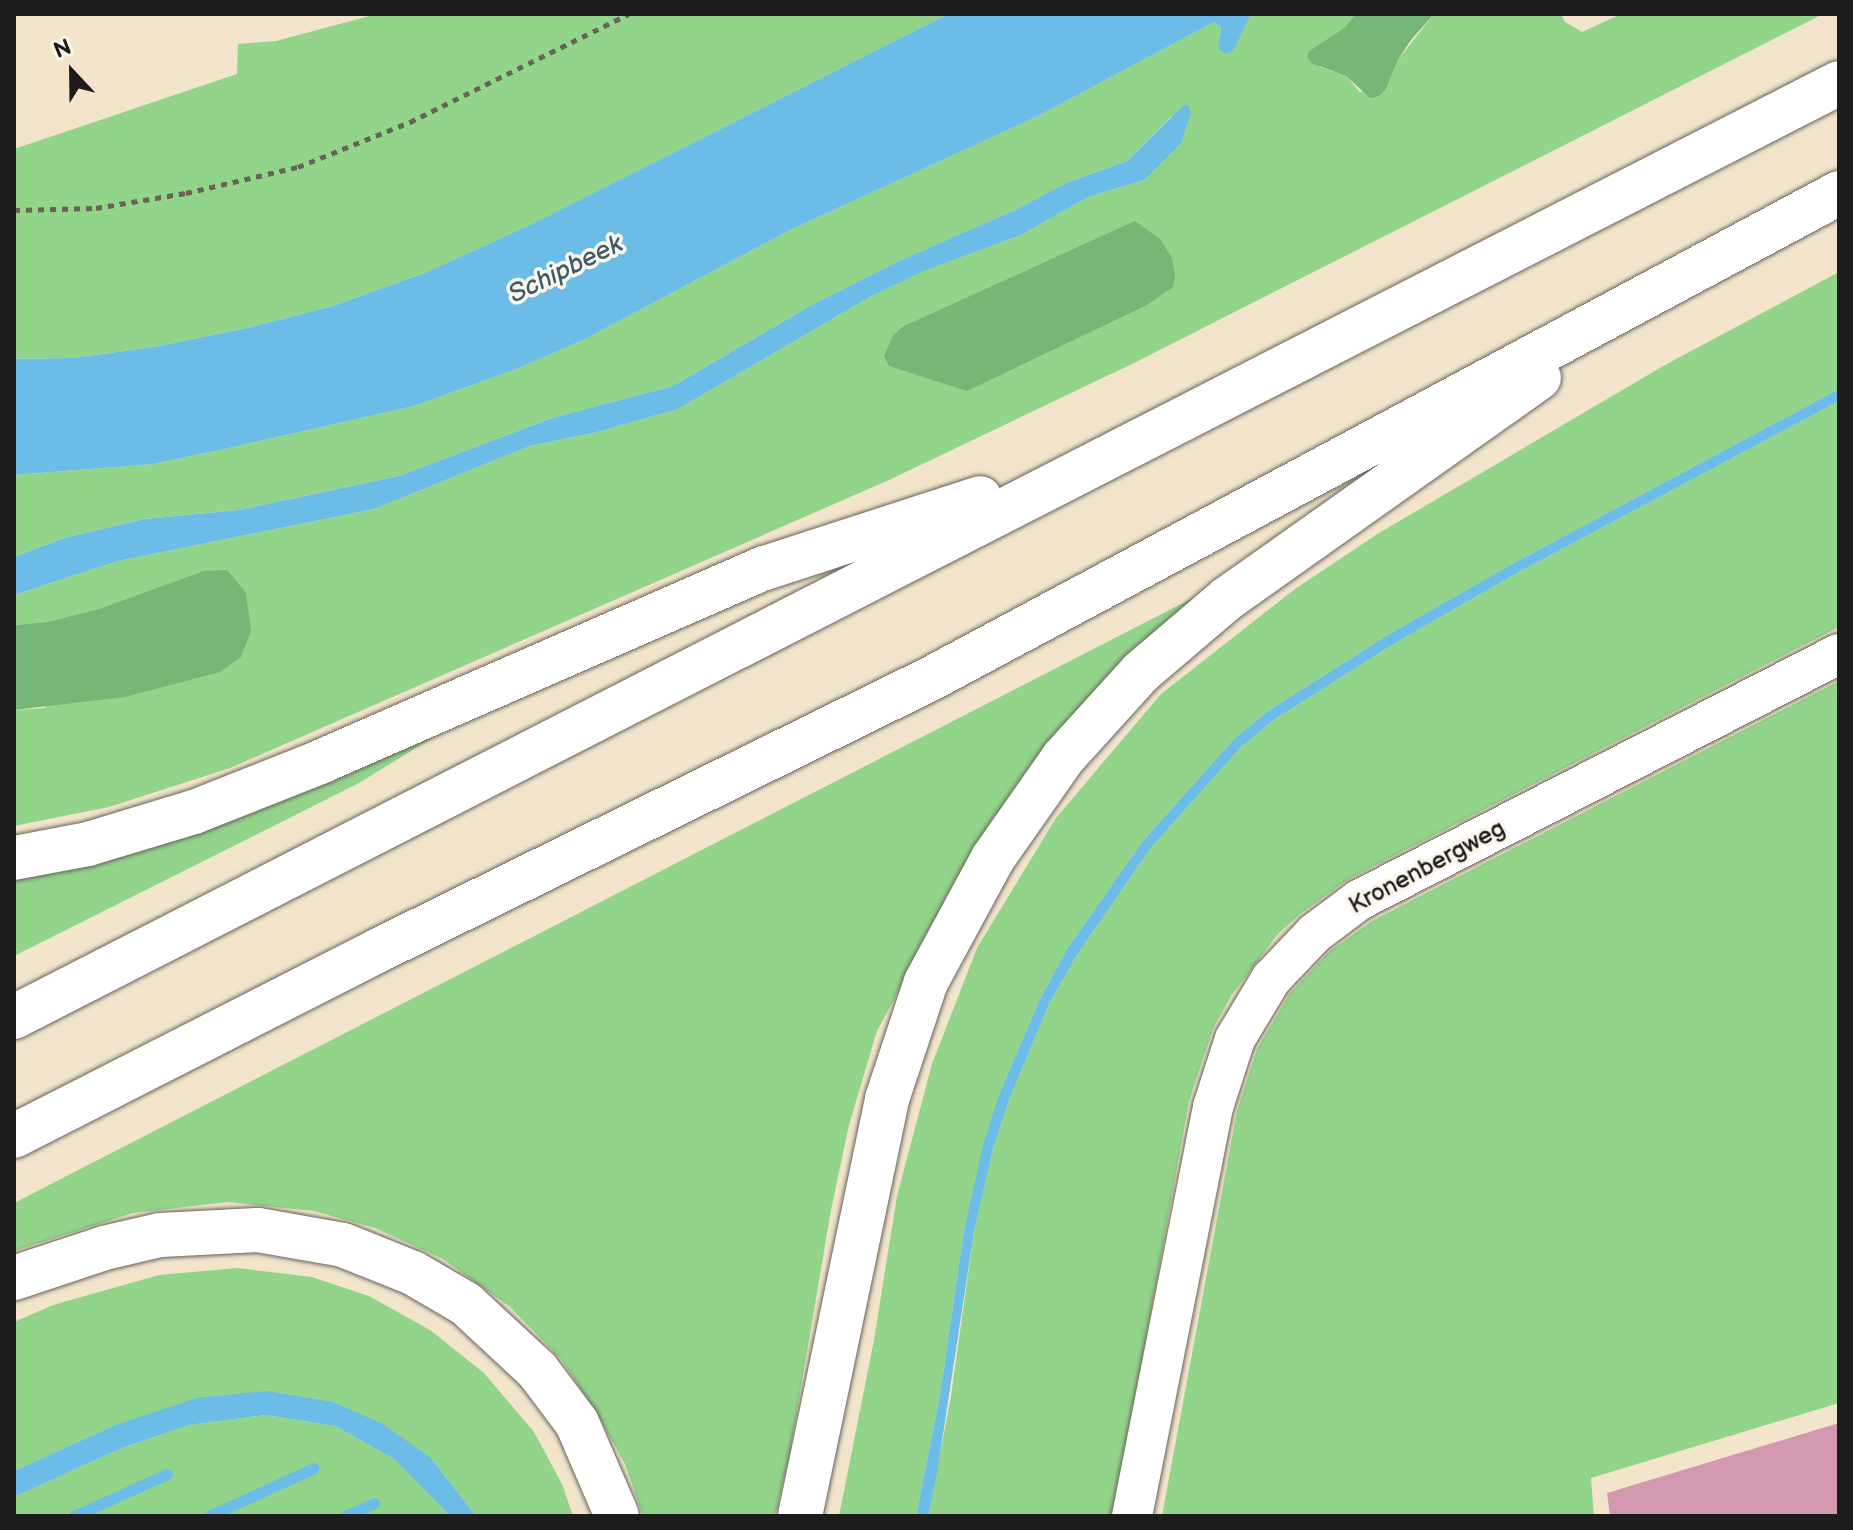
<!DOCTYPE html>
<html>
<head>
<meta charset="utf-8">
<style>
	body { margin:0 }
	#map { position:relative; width:1853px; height:1530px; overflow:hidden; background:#f3e5cc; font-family:"Balsamiq Sans",sans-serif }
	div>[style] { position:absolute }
	.green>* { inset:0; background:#93d48b }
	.forest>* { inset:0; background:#76b677 }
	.water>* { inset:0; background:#6bbce7 }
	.stream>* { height:11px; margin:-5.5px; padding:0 5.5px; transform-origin:5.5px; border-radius:5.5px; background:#6bbce7 }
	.building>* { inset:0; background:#d397af }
	.path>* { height:5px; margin-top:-2.5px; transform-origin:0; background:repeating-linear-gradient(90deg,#67625a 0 6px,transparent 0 12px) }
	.roads { filter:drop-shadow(0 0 2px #67625a) drop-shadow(0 0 2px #67625a) }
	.street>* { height:40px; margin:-20px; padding:0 20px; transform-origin:20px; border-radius:20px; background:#fff }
	.highway>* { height:44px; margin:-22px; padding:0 22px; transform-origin:22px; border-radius:22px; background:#fff }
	span { translate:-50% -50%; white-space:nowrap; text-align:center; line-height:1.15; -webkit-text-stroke:7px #fbf7ec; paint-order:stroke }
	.street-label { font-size:24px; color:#1c1c1c }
	.water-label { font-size:26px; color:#3c5c6d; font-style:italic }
	.frame { position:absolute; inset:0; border:16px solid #1c1c1c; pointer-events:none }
	.north { position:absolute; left:32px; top:32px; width:80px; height:80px; -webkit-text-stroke:6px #fbf7ec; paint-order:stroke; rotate:338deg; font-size:22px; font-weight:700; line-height:32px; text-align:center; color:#1c1c1c }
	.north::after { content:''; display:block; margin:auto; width:28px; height:36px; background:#1c1c1c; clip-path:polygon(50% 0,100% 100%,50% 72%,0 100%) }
</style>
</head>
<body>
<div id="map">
	<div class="green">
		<i style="clip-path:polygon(377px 14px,948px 14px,536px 222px,427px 272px,333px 306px,247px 328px,154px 347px,73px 358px,14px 359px,14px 149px,237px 74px,238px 44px,276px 41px)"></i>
		<i style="clip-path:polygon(1251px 14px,1356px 14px,1344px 28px,1309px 51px,1320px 67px,1346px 76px,1360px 92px,1386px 89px,1398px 60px,1434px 14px,1561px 14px,1565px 22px,1582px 32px,1621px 14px,1823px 14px,1132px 364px,889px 480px,230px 768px,109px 807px,14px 826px,14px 710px,45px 708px,102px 608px,47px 622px,14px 625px,14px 595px,118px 561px,374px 509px,530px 446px,597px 432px,678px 409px,868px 298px,920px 272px,1021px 235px,1088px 197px,1144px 180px,1172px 116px,1127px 161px,1066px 183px,1017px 209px,897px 262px,810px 306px,673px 386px,552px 418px,399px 476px,239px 510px,145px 519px,64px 538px,14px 557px,14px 475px,153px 464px,229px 448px,414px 406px,519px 368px,585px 339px,790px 230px,1038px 116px,1214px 22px,1221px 28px,1219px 37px)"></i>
		<i style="clip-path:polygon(1839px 272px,1839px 389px,1514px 563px,1391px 633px,1268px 711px,1234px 739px,1142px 842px,1067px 949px,1040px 999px,998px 1097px,964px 1231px,940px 1395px,916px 1516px,839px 1516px,874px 1340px,897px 1196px,932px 1064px,977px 948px,1056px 818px,1161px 694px,1295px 589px,1379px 533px,1665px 365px)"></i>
		<i style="clip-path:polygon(1839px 401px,1839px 627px,1347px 880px,1299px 915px,1277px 935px,1231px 996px,1213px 1029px,1189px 1101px,1114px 1516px,928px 1516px,951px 1396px,974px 1232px,993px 1149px,1009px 1100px,1049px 1004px,1077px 955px,1150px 849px,1241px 747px,1275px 719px,1397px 642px,1519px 572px)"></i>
		<i style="clip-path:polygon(1218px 585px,923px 946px,877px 1031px,849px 1125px,831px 1210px,789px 1458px,775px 1516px,643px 1516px,625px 1464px,596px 1412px,561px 1359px,510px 1307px,443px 1259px,375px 1228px,314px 1211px,228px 1202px,133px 1213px,14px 1251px,14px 1203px)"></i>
		<i style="clip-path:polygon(1839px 681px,1839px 1403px,1591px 1478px,1594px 1516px,1162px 1516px,1237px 1111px,1257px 1049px,1290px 993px,1330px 951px,1372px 921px)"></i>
		<i style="clip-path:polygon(434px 737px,359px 783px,14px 956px,14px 874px)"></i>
		<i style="clip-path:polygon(237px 1268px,312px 1277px,369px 1296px,430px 1330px,484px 1373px,534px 1432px,562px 1484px,573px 1516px,476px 1516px,431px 1458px,333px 1402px,115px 1425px,14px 1471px,14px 1322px,53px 1305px,159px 1275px)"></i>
		<i style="clip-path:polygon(266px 1415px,335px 1426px,394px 1459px,450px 1516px,14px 1516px,14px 1497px,122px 1448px,189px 1425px)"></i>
	</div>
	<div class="forest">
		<i style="clip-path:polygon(1356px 14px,1434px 14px,1411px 40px,1398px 60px,1386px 89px,1379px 96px,1370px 98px,1346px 76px,1311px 63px,1307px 57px,1309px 51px,1344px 28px)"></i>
		<i style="clip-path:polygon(1135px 221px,1160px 239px,1172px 258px,1175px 276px,1173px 287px,1147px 305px,967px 391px,889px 366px,884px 356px,893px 336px,902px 327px)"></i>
		<i style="clip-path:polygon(227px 570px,246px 593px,251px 631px,241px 657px,220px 672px,125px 697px,14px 710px,14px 625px,47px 622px,102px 608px,204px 571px)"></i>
	</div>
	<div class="water">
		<i style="clip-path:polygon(948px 14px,1251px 14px,1233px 51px,1226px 54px,1218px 48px,1221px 28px,1214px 22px,1038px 116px,790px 230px,585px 339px,519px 368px,414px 406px,229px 448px,153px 464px,14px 475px,14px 359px,73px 358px,154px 347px,247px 328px,333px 306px,427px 272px,536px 222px)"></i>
		<i style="clip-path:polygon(1184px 105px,1188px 105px,1191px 112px,1181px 143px,1144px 180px,1088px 197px,1021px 235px,921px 272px,868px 298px,678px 409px,597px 432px,530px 446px,374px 509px,118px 561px,14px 595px,14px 557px,64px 538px,145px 519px,239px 510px,399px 476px,552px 418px,673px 386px,810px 306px,897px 262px,1017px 209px,1066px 183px,1127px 161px)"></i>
		<i style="clip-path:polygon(1839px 389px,1839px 401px,1519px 572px,1397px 642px,1275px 719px,1241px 747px,1150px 849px,1077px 955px,1049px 1004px,1009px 1100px,993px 1149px,974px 1232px,937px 1473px,928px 1516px,916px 1516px,940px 1395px,964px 1231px,983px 1146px,998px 1097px,1040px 999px,1067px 949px,1142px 842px,1234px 739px,1268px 711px,1391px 633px,1514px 563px)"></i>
		<i style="clip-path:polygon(267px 1391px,333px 1402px,383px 1424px,431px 1458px,476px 1516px,450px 1516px,394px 1459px,335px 1426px,266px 1415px,189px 1425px,122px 1448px,14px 1497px,14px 1471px,115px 1425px,197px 1398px)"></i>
	</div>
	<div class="stream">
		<i style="left:74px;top:1516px;width:102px;rotate:-24.3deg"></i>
		<i style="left:209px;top:1516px;width:115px;rotate:-24.6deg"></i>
		<i style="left:345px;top:1516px;width:32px;rotate:-24deg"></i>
	</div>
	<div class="building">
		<i style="clip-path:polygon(1839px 1423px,1839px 1516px,1610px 1516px,1607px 1493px)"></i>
	</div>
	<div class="path">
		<i style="left:14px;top:210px;width:82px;rotate:-1.4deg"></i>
		<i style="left:96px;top:208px;width:91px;rotate:-9.5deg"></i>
		<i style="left:186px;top:193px;width:115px;rotate:-13.1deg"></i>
		<i style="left:298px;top:167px;width:121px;rotate:-21.9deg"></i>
		<i style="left:410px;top:122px;width:244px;rotate:-26.3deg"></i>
	</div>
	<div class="roads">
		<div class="street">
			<i style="left:1132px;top:1516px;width:417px;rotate:-78.8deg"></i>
			<i style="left:1213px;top:1107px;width:71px;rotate:-72.1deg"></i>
			<i style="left:1235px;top:1039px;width:70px;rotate:-59deg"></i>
			<i style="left:1271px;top:979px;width:64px;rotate:-46.3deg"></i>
			<i style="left:1315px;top:933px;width:55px;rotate:-36.9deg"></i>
			<i style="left:1359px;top:900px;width:539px;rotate:-27.14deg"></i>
		</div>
		<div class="highway">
			<i style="left:14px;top:858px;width:75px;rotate:-10.7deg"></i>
			<i style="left:88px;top:844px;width:111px;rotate:-16.8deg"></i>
			<i style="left:194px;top:812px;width:136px;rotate:-21.6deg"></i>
			<i style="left:320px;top:762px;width:485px;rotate:-23.6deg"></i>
			<i style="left:765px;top:568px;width:226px;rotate:-18deg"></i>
			<i style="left:14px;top:1017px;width:2050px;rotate:-27.1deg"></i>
			<i style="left:14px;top:1136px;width:407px;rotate:-27deg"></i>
			<i style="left:377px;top:951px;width:619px;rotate:-26.19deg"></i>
			<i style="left:932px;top:678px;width:1029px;rotate:-28.13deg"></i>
			<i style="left:14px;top:1278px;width:95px;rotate:-18.4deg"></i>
			<i style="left:104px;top:1248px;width:57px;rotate:-13.1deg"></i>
			<i style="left:160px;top:1235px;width:98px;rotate:-2.9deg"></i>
			<i style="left:258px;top:1230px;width:86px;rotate:10deg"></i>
			<i style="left:343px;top:1245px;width:75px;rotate:21.8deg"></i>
			<i style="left:413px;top:1273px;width:61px;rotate:30.3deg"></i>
			<i style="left:466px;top:1304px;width:98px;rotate:42.9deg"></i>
			<i style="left:538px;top:1371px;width:65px;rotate:53.1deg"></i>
			<i style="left:577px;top:1423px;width:101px;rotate:66.7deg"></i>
			<i style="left:800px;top:1516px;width:426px;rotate:-78.2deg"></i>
			<i style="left:887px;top:1099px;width:123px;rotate:-71.6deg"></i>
			<i style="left:926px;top:982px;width:141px;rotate:-61.6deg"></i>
			<i style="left:993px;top:858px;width:122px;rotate:-55deg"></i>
			<i style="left:1063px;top:758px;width:116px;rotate:-47.8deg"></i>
			<i style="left:1141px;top:672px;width:114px;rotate:-40.4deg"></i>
			<i style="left:1228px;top:598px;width:381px;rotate:-35.3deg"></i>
		</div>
	</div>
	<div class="street-label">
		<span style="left:1427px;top:867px;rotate:-28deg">Kronenbergweg</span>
	</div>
	<div class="water-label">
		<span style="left:566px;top:270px;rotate:-26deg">Schipbeek</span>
	</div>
	<div class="frame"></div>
	<div class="north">N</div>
</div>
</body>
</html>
